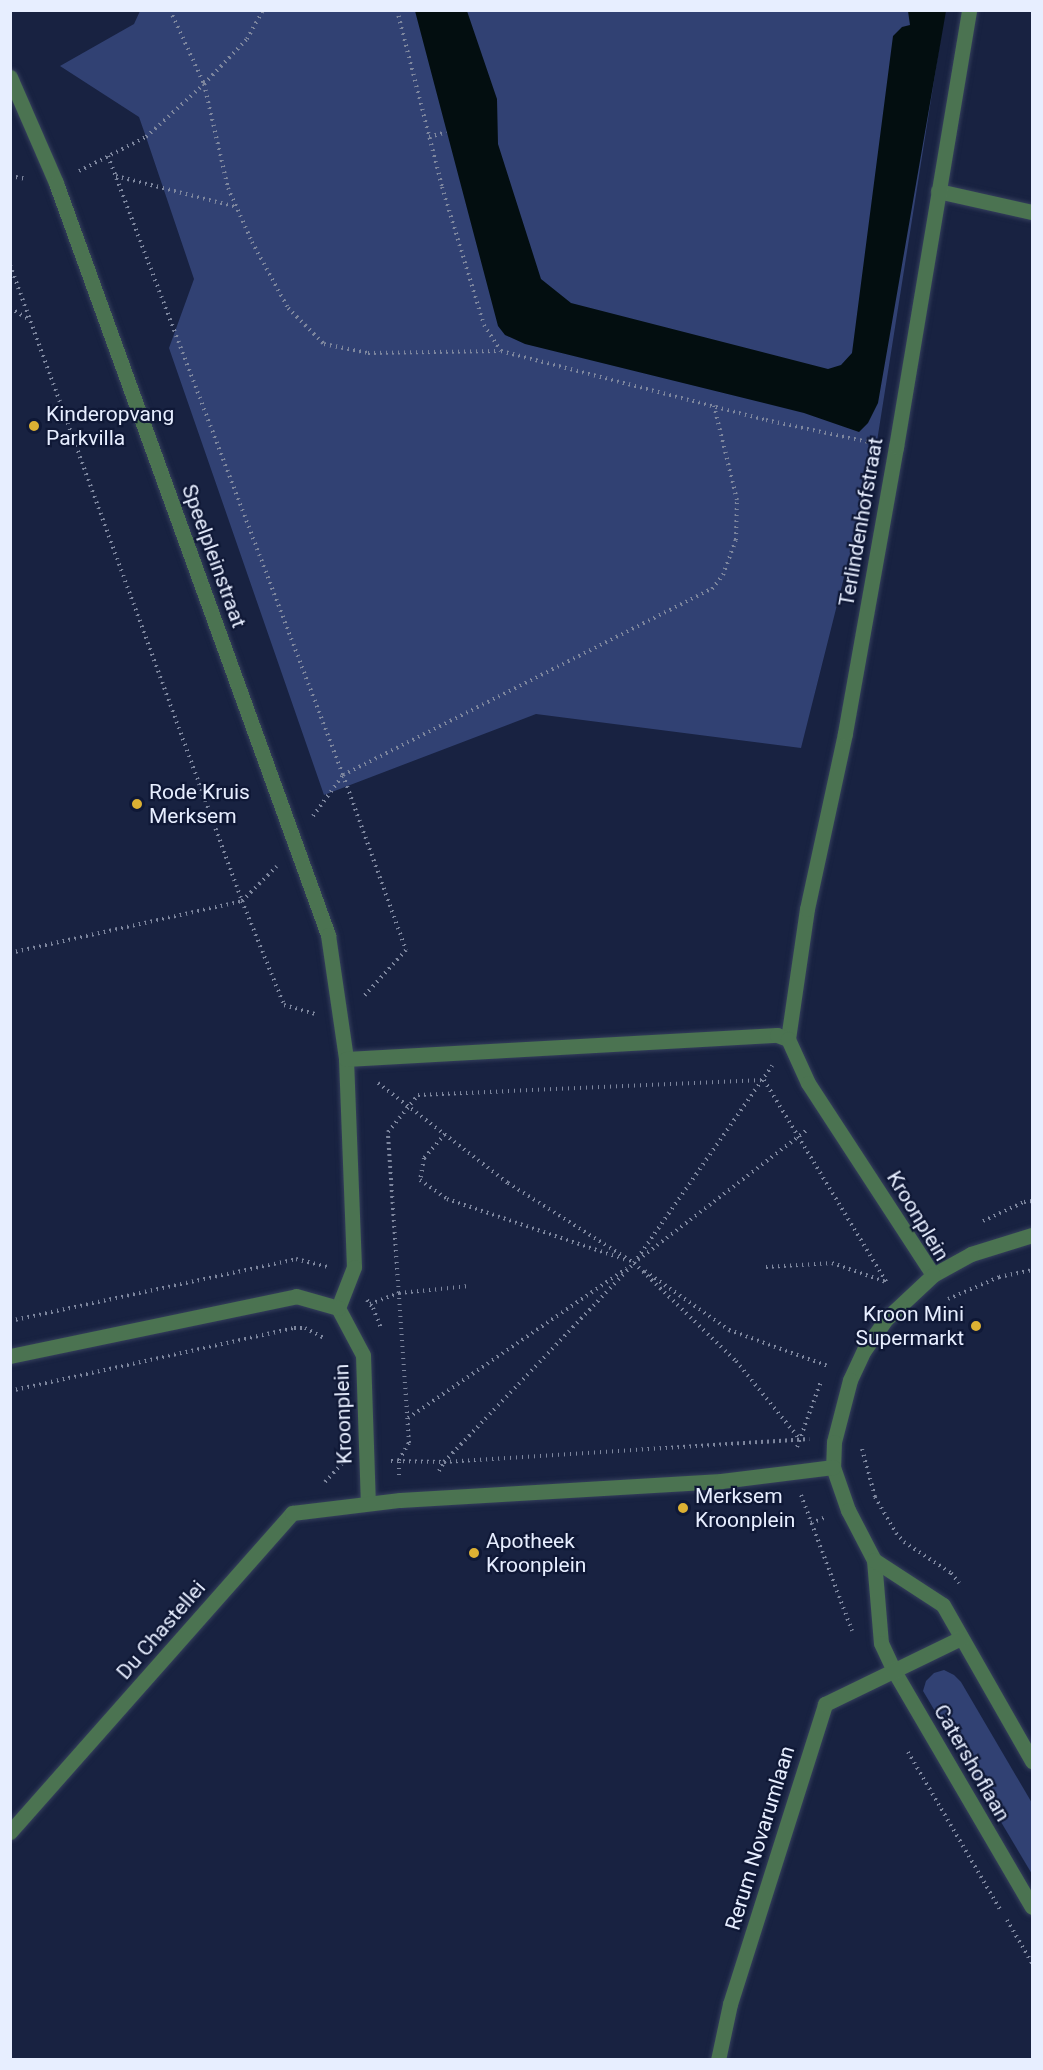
<!DOCTYPE html>
<html>
<head>
<meta charset="utf-8">
<style>
	body { margin:0 }
	#map { position:relative; width:1043px; height:2070px; overflow:hidden; background:#182241; font-family:Roboto,sans-serif }
	div>[style] { position:absolute }
	.green>* { inset:0; background:#314173 }
	.water>* { inset:0; background:#030e10 }
	.path>* { height:4px; margin-top:-2px; transform-origin:0; background:repeating-linear-gradient(90deg,#7d869e 0 1.5px,transparent 0 6px) }
	.roads { filter:drop-shadow(0 0 2px #353f5c) drop-shadow(0 0 2px #353f5c) }
	.minor>* { height:15px; margin:-7.5px; padding:0 7.5px; transform-origin:7.5px; border-radius:7.5px; background:#4b7351 }
	.dots>* { width:16px; height:16px; translate:-50% -50%; box-sizing:border-box; border:3px solid #0f1836; border-radius:50% }
	span { translate:-50% -50%; white-space:nowrap; text-align:center; line-height:1.15; -webkit-text-stroke:4.5px #0f1836; paint-order:stroke }
	.poi-label { font-size:21px; color:#e7eeff }
	.left { translate:0 -50%; text-align:left }
	.right { translate:-100% -50%; text-align:right }
	.street-label { font-size:21px; color:#e7eeff }
	.frame { position:absolute; inset:0; border:12px solid #e7eeff; pointer-events:none }
</style>
</head>
<body>
<div id="map">
	<div class="green">
		<i style="clip-path:polygon(140px 11px,945px 11px,875px 454px,801px 748px,536px 714px,324px 795px,169px 348px,194px 279px,146px 137px,139px 117px,60px 66px,134px 24px)"></i>
		<i style="clip-path:polygon(944px 1670px,954px 1675px,961px 1682px,1032px 1803px,1032px 1874px,923px 1691px,926px 1681px,934px 1673px)"></i>
	</div>
	<div class="water">
		<i style="clip-path:polygon(415px 11px,467px 11px,497px 99px,498px 144px,541px 279px,571px 303px,828px 369px,841px 365px,852px 353px,893px 36px,902px 27px,910px 25px,908px 11px,946px 11px,878px 403px,868px 423px,859px 432px,804px 413px,525px 344px,505px 335px,498px 326px)"></i>
	</div>
	<div class="path">
		<i style="left:170px;top:10px;width:81px;rotate:65.3deg"></i>
		<i style="left:204px;top:84px;width:107px;rotate:77deg"></i>
		<i style="left:228px;top:188px;width:59px;rotate:66deg"></i>
		<i style="left:252px;top:242px;width:75px;rotate:61.4deg"></i>
		<i style="left:288px;top:308px;width:51px;rotate:45deg"></i>
		<i style="left:324px;top:344px;width:45px;rotate:11.6deg"></i>
		<i style="left:368px;top:353px;width:132px;rotate:-0.9deg"></i>
		<i style="left:397px;top:10px;width:183px;rotate:75.7deg"></i>
		<i style="left:442px;top:187px;width:144px;rotate:73.1deg"></i>
		<i style="left:484px;top:325px;width:31px;rotate:57deg"></i>
		<i style="left:501px;top:351px;width:274px;rotate:14.6deg"></i>
		<i style="left:766px;top:420px;width:109px;rotate:12.1deg"></i>
		<i style="left:429px;top:137px;width:18px;rotate:-16deg"></i>
		<i style="left:108px;top:156px;width:662px;rotate:69.21deg"></i>
		<i style="left:343px;top:775px;width:186px;rotate:70.2deg"></i>
		<i style="left:406px;top:950px;width:62px;rotate:132.4deg"></i>
		<i style="left:79px;top:171px;width:75px;rotate:-26.9deg"></i>
		<i style="left:146px;top:137px;width:79px;rotate:-42.4deg"></i>
		<i style="left:204px;top:84px;width:62px;rotate:-46.3deg"></i>
		<i style="left:247px;top:39px;width:33px;rotate:-61deg"></i>
		<i style="left:10px;top:176px;width:17px;rotate:10deg"></i>
		<i style="left:116px;top:176px;width:125px;rotate:14.4deg"></i>
		<i style="left:10px;top:265px;width:677px;rotate:69.96deg"></i>
		<i style="left:242px;top:901px;width:112px;rotate:68deg"></i>
		<i style="left:284px;top:1005px;width:32px;rotate:16deg"></i>
		<i style="left:10px;top:308px;width:23px;rotate:31deg"></i>
		<i style="left:313px;top:816px;width:51px;rotate:-53.8deg"></i>
		<i style="left:343px;top:775px;width:413px;rotate:-26.8deg"></i>
		<i style="left:712px;top:589px;width:18px;rotate:-52deg"></i>
		<i style="left:723px;top:575px;width:37px;rotate:-70deg"></i>
		<i style="left:736px;top:540px;width:40px;rotate:-88.6deg"></i>
		<i style="left:737px;top:500px;width:97px;rotate:-103.7deg"></i>
		<i style="left:10px;top:953px;width:238px;rotate:-12.6deg"></i>
		<i style="left:242px;top:901px;width:49px;rotate:-45deg"></i>
		<i style="left:378px;top:1083px;width:164px;rotate:37.6deg"></i>
		<i style="left:508px;top:1183px;width:149px;rotate:32.4deg"></i>
		<i style="left:634px;top:1263px;width:141px;rotate:43.9deg"></i>
		<i style="left:736px;top:1361px;width:98px;rotate:50.8deg"></i>
		<i style="left:445px;top:1134px;width:32px;rotate:131deg"></i>
		<i style="left:424px;top:1158px;width:22px;rotate:100deg"></i>
		<i style="left:420px;top:1180px;width:33px;rotate:35deg"></i>
		<i style="left:447px;top:1199px;width:189px;rotate:18.8deg"></i>
		<i style="left:983px;top:1221px;width:45px;rotate:-24.9deg"></i>
		<i style="left:1024px;top:1202px;width:8px;rotate:-7deg"></i>
		<i style="left:638px;top:1260px;width:215px;rotate:-37.6deg"></i>
		<i style="left:766px;top:1267px;width:66px;rotate:-3.5deg"></i>
		<i style="left:832px;top:1263px;width:57px;rotate:19.4deg"></i>
		<i style="left:645px;top:1271px;width:103px;rotate:35.1deg"></i>
		<i style="left:729px;top:1330px;width:105px;rotate:20deg"></i>
		<i style="left:948px;top:1299px;width:56px;rotate:-23.3deg"></i>
		<i style="left:999px;top:1277px;width:34px;rotate:-12deg"></i>
		<i style="left:367px;top:1300px;width:10px;rotate:53deg"></i>
		<i style="left:373px;top:1308px;width:22px;rotate:68deg"></i>
		<i style="left:370px;top:1304px;width:31px;rotate:-21deg"></i>
		<i style="left:399px;top:1293px;width:71px;rotate:-5.6deg"></i>
		<i style="left:10px;top:1321px;width:293px;rotate:-12.2deg"></i>
		<i style="left:296px;top:1259px;width:33px;rotate:14deg"></i>
		<i style="left:10px;top:1391px;width:291px;rotate:-12.5deg"></i>
		<i style="left:294px;top:1328px;width:11px"></i>
		<i style="left:305px;top:1328px;width:21px;rotate:28deg"></i>
		<i style="left:408px;top:1418px;width:265px;rotate:-34.4deg"></i>
		<i style="left:797px;top:1447px;width:70px;rotate:-70deg"></i>
		<i style="left:862px;top:1449px;width:50px;rotate:74.8deg"></i>
		<i style="left:875px;top:1497px;width:42px;rotate:59.7deg"></i>
		<i style="left:896px;top:1533px;width:12px;rotate:48deg"></i>
		<i style="left:904px;top:1542px;width:56px;rotate:33.4deg"></i>
		<i style="left:951px;top:1573px;width:13px;rotate:51deg"></i>
		<i style="left:391px;top:1461px;width:53px;rotate:1.1deg"></i>
		<i style="left:444px;top:1462px;width:366px;rotate:-3.6deg"></i>
		<i style="left:439px;top:1471px;width:10px;rotate:-61deg"></i>
		<i style="left:444px;top:1462px;width:275px;rotate:-46.3deg"></i>
		<i style="left:634px;top:1263px;width:241px;rotate:-55deg"></i>
		<i style="left:399px;top:1475px;width:15px;rotate:-90deg"></i>
		<i style="left:399px;top:1460px;width:20px;rotate:-60deg"></i>
		<i style="left:409px;top:1443px;width:312px;rotate:-93.9deg"></i>
		<i style="left:388px;top:1132px;width:48px;rotate:-51deg"></i>
		<i style="left:418px;top:1095px;width:346px;rotate:-2.5deg"></i>
		<i style="left:764px;top:1080px;width:237px;rotate:58.8deg"></i>
		<i style="left:325px;top:1482px;width:25px;rotate:-47deg"></i>
		<i style="left:801px;top:1495px;width:145px;rotate:69.4deg"></i>
		<i style="left:811px;top:1523px;width:14px;rotate:-21deg"></i>
		<i style="left:908px;top:1752px;width:184px;rotate:59.7deg"></i>
		<i style="left:1007px;top:1920px;width:50px;rotate:59.8deg"></i>
	</div>
	<div class="roads">
		<div class="minor">
			<i style="left:10px;top:77px;width:116px;rotate:66.5deg"></i>
			<i style="left:56px;top:183px;width:800px;rotate:70.11deg"></i>
			<i style="left:328px;top:935px;width:125px;rotate:81.7deg"></i>
			<i style="left:346px;top:1059px;width:208px;rotate:87.8deg"></i>
			<i style="left:354px;top:1267px;width:44px;rotate:111.3deg"></i>
			<i style="left:338px;top:1308px;width:53px;rotate:62deg"></i>
			<i style="left:363px;top:1355px;width:148px;rotate:88.1deg"></i>
			<i style="left:938px;top:191px;width:96px;rotate:12.6deg"></i>
			<i style="left:788px;top:1039px;width:131px;rotate:-81.7deg"></i>
			<i style="left:807px;top:909px;width:180px;rotate:-77.8deg"></i>
			<i style="left:845px;top:733px;width:291px;rotate:-79.9deg"></i>
			<i style="left:896px;top:447px;width:443px;rotate:-80.5deg"></i>
			<i style="left:346px;top:1059px;width:432px;rotate:-3.2deg"></i>
			<i style="left:777px;top:1035px;width:12px;rotate:20deg"></i>
			<i style="left:788px;top:1039px;width:48px;rotate:65.6deg"></i>
			<i style="left:808px;top:1083px;width:229px;rotate:56.9deg"></i>
			<i style="left:1032px;top:1235px;width:64px;rotate:162.7deg"></i>
			<i style="left:971px;top:1254px;width:43px;rotate:151.1deg"></i>
			<i style="left:933px;top:1275px;width:64px;rotate:136.9deg"></i>
			<i style="left:886px;top:1319px;width:38px;rotate:125deg"></i>
			<i style="left:864px;top:1350px;width:33px;rotate:115deg"></i>
			<i style="left:850px;top:1380px;width:64px;rotate:104.5deg"></i>
			<i style="left:834px;top:1442px;width:25px;rotate:92deg"></i>
			<i style="left:833px;top:1467px;width:46px;rotate:70.8deg"></i>
			<i style="left:848px;top:1510px;width:56px;rotate:62.5deg"></i>
			<i style="left:874px;top:1560px;width:83px;rotate:85.2deg"></i>
			<i style="left:881px;top:1643px;width:31px;rotate:65deg"></i>
			<i style="left:894px;top:1671px;width:273px;rotate:59.7deg"></i>
			<i style="left:10px;top:1356px;width:292px;rotate:-11.8deg"></i>
			<i style="left:296px;top:1296px;width:44px;rotate:15.9deg"></i>
			<i style="left:874px;top:1560px;width:82px;rotate:33.1deg"></i>
			<i style="left:943px;top:1605px;width:180px;rotate:60.3deg"></i>
			<i style="left:10px;top:1832px;width:426px;rotate:-48.5deg"></i>
			<i style="left:292px;top:1513px;width:109px;rotate:-6.9deg"></i>
			<i style="left:400px;top:1500px;width:322px;rotate:-3.4deg"></i>
			<i style="left:721px;top:1481px;width:113px;rotate:-7.1deg"></i>
			<i style="left:718px;top:2060px;width:57px;rotate:-77.9deg"></i>
			<i style="left:730px;top:2004px;width:315px;rotate:-72.4deg"></i>
			<i style="left:825px;top:1704px;width:151px;rotate:-25.9deg"></i>
		</div>
	</div>
	<div class="dots">
		<i style="left:34px;top:426px;background:#ddb133"></i>
		<i style="left:137px;top:804px;background:#ddb133"></i>
		<i style="left:976px;top:1326px;background:#ddb133"></i>
		<i style="left:683px;top:1508px;background:#ddb133"></i>
		<i style="left:474px;top:1553px;background:#ddb133"></i>
	</div>
	<div class="poi-label">
		<span class="left" style="left:46px;top:426px">Kinderopvang<br>Parkvilla</span>
		<span class="left" style="left:149px;top:804px">Rode Kruis<br>Merksem</span>
		<span class="right" style="left:964px;top:1326px">Kroon Mini<br>Supermarkt</span>
		<span class="left" style="left:695px;top:1508px">Merksem<br>Kroonplein</span>
		<span class="left" style="left:486px;top:1553px">Apotheek<br>Kroonplein</span>
	</div>
	<div class="street-label">
		<span style="left:861px;top:522px;rotate:-80deg">Terlindenhofstraat</span>
		<span style="left:214px;top:556px;rotate:70deg">Speelpleinstraat</span>
		<span style="left:918px;top:1216px;rotate:59deg">Kroonplein</span>
		<span style="left:343px;top:1414px;rotate:-92deg">Kroonplein</span>
		<span style="left:161px;top:1630px;rotate:-49deg">Du Chastellei</span>
		<span style="left:972px;top:1763px;rotate:60deg">Catershoflaan</span>
		<span style="left:760px;top:1838px;rotate:-73deg">Rerum Novarumlaan</span>
	</div>
	<div class="frame"></div>
</div>
</body>
</html>
